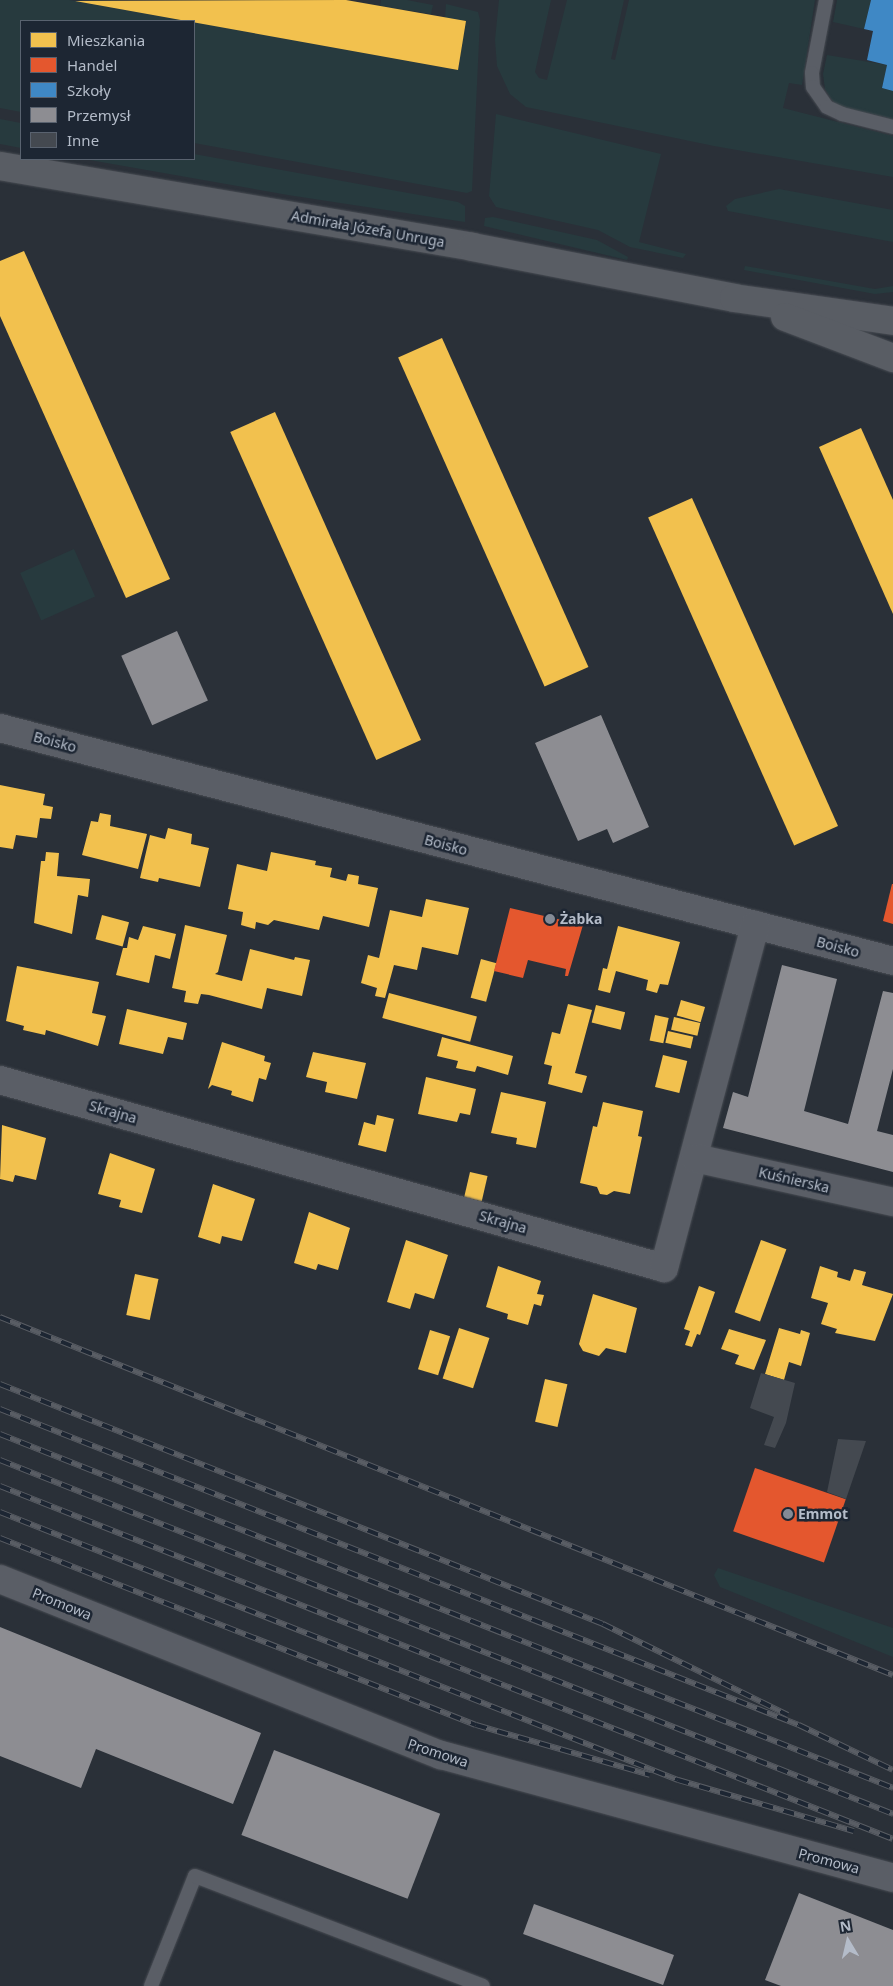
<!DOCTYPE html>
<html>
<head>
<meta charset="utf-8">
<style>
	body { margin:0 }
	#map { position:relative; width:893px; height:1986px; overflow:hidden; background:#2a3038; font-family:"Noto Sans",sans-serif }
	div>[style] { position:absolute }
	.green>* { inset:0; background:#273a3e; transform-origin:0 0 }
	.homes>* { inset:0; background:#f2c14e; transform-origin:0 0 }
	.shops>* { inset:0; background:#e4572e; transform-origin:0 0 }
	.schools>* { inset:0; background:#3f88c5 }
	.industry>* { inset:0; background:#8d8d92; transform-origin:0 0 }
	.building>* { inset:0; background:#444950 }
	.roads { filter:drop-shadow(0 0 1px #484c53) drop-shadow(0 0 1px #484c53) }
	.lane>* { height:14px; margin:-7px; padding:0 7px; transform-origin:7px; border-radius:7px; background:#5a5e66 }
	.street>* { height:28px; margin:-14px; padding:0 14px; transform-origin:14px; border-radius:14px; background:#5a5e66 }
	.secondary>* { height:28px; margin:-14px; padding:0 14px; transform-origin:14px; border-radius:14px; background:#595d64 }
	.rail>* { height:5.5px; margin-top:-2.75px; transform-origin:0; background:repeating-linear-gradient(90deg,#1d2633 0 11px,#595d64 0 22px); box-sizing:border-box; border-block:1px solid #595d64 }
	.dots>* { width:14px; height:14px; translate:-50% -50%; box-sizing:border-box; border:2px solid #1d2633; border-radius:50% }
	span { translate:-50% -50%; white-space:nowrap; text-align:center; line-height:1.15; -webkit-text-stroke:5px #1d2633; paint-order:stroke }
	.street-label { font-size:14px; color:#b4bcc9 }
	.poi-label { font-size:14px; color:#b4bcc9; font-weight:700 }
	.left { translate:0 -50%; text-align:left }
	.legend { position:absolute; left:20px; top:20px; width:175px; height:140px; box-sizing:border-box; background:#1d2633; border:1px solid #59626f; margin:0; padding:6px 9px; list-style:none; font-size:15px; color:#b4bcc9 }
	.legend li { display:flex; align-items:center; gap:10px; height:25px }
	.legend b { width:25px; border:1px solid #59626f }
	.north { position:absolute; left:823px; top:1916px; width:50px; height:50px; -webkit-text-stroke:4px #1d2633; paint-order:stroke; rotate:351deg; font-size:14px; font-weight:700; line-height:20px; text-align:center; color:#b4bcc9 }
	.north::after { content:''; display:block; margin:auto; width:18px; height:22px; background:#b4bcc9; clip-path:polygon(50% 0,100% 100%,50% 72%,0 100%) }
</style>
</head>
<body>
<div id="map">
	<div class="green">
		<i style="clip-path:polygon(0 0,69px 0,187px 21px,21px 21px,21px 112px,0 108px)"></i>
		<i style="clip-path:polygon(381px 0,407px 0,433px 5px,431px 14px,380px 6px)"></i>
		<i style="clip-path:polygon(499px 0,551px 0,535px 72px,539px 78px,547px 80px,567px 0,624px 0,611px 59px,615px 60px,629px 0,815px 0,802px 85px,789px 83px,783px 108px,893px 136px,893px 177px,714px 146px,526px 107px,510px 94px,497px 66px,495px 40px)"></i>
		<i style="clip-path:polygon(837px 0,871px 0,864px 29px,833px 22px)"></i>
		<i style="clip-path:polygon(446px 4px,478px 12px,480px 20px,472px 191px,467px 193px,194px 143px,194px 22px,458px 70px,466px 22px,445px 18px)"></i>
		<i style="clip-path:polygon(827px 55px,887px 65px,882px 88px,893px 91px,893px 119px,848px 109px,834px 103px,825px 89px,823px 74px)"></i>
		<i style="clip-path:polygon(496px 114px,661px 154px,639px 242px,686px 254px,683px 258px,630px 247px,598px 230px,496px 207px,489px 196px)"></i>
		<i style="clip-path:polygon(0 119px,21px 123px,21px 148px,0 144px)"></i>
		<i style="clip-path:polygon(194px 154px,458px 202px,465px 206px,465px 222px,288px 195px,84px 159px,194px 159px)"></i>
		<i style="clip-path:polygon(779px 189px,893px 210px,893px 242px,728px 211px,726px 206px,735px 199px)"></i>
		<i style="clip-path:polygon(493px 217px,597px 240px,628px 257px,627px 260px,484px 226px,485px 218px)"></i>
		<i style="clip-path:polygon(745px 266px,875px 289px,893px 286px,893px 292px,875px 294px,744px 270px)"></i>
		<i style="left:74px;top:549px;width:52px;height:59px;rotate:66deg"></i>
		<i style="clip-path:polygon(718px 1568px,893px 1628px,893px 1657px,720px 1587px,714px 1575px)"></i>
	</div>
	<div class="homes">
		<i style="clip-path:polygon(346px 0,466px 21px,458px 70px,75px 1px)"></i>
		<i style="clip-path:polygon(24px 251px,170px 579px,126px 598px,0 316px,0 261px)"></i>
		<i style="left:442px;top:338px;width:360px;height:48px;rotate:66deg"></i>
		<i style="left:275px;top:412px;width:359px;height:49px;rotate:66deg"></i>
		<i style="clip-path:polygon(861px 428px,893px 500px,893px 614px,819px 447px)"></i>
		<i style="left:692px;top:498px;width:359px;height:48px;rotate:66deg"></i>
		<i style="clip-path:polygon(0 785px,45px 794px,43px 805px,53px 807px,51px 819px,40px 818px,37px 838px,16px 835px,13px 849px,0 847px)"></i>
		<i style="clip-path:polygon(100px 813px,111px 815px,110px 826px,147px 834px,138px 869px,82px 855px,91px 821px,98px 822px)"></i>
		<i style="clip-path:polygon(168px 828px,192px 834px,191px 844px,209px 848px,200px 887px,159px 878px,158px 882px,140px 878px,150px 835px,165px 839px)"></i>
		<i style="clip-path:polygon(46px 852px,59px 853px,57px 876px,90px 879px,88px 897px,78px 895px,72px 934px,34px 923px,41px 861px,45px 861px)"></i>
		<i style="clip-path:polygon(271px 852px,316px 861px,315px 865px,332px 868px,330px 877px,346px 881px,348px 874px,359px 876px,358px 884px,378px 888px,369px 927px,323px 916px,319px 930px,274px 920px,268px 925px,256px 922px,255px 929px,241px 925px,243px 912px,228px 909px,237px 864px,267px 871px)"></i>
		<i style="clip-path:polygon(426px 899px,469px 908px,458px 955px,422px 947px,417px 970px,394px 965px,385px 998px,375px 996px,377px 988px,361px 983px,368px 955px,379px 958px,390px 910px,422px 917px)"></i>
		<i style="left:102px;top:915px;width:28px;height:25px;rotate:15deg"></i>
		<i style="clip-path:polygon(185px 925px,227px 935px,218px 972px,215px 974px,242px 981px,250px 949px,294px 960px,295px 957px,310px 960px,302px 996px,267px 988px,262px 1009px,209px 995px,201px 994px,198px 1004px,184px 1002px,186px 991px,172px 988px)"></i>
		<i style="clip-path:polygon(143px 926px,176px 934px,170px 959px,155px 955px,149px 983px,116px 975px,123px 948px,127px 948px,129px 937px,138px 940px)"></i>
		<i style="clip-path:polygon(618px 926px,680px 942px,668px 985px,660px 984px,657px 993px,646px 990px,648px 980px,616px 971px,610px 993px,598px 990px,603px 968px,607px 969px)"></i>
		<i style="left:481px;top:959px;width:16px;height:40px;rotate:15deg"></i>
		<i style="clip-path:polygon(17px 966px,99px 982px,92px 1013px,106px 1016px,98px 1046px,46px 1030px,45px 1035px,23px 1030px,24px 1026px,6px 1021px)"></i>
		<i style="left:389px;top:993px;width:91px;height:26px;rotate:15deg"></i>
		<i style="left:681px;top:1000px;width:25px;height:16px;rotate:16deg"></i>
		<i style="clip-path:polygon(568px 1004px,592px 1010px,575px 1073px,587px 1076px,582px 1093px,548px 1084px,552px 1066px,544px 1064px,552px 1032px,560px 1034px)"></i>
		<i style="left:596px;top:1005px;width:30px;height:18px;rotate:14deg"></i>
		<i style="clip-path:polygon(127px 1009px,187px 1023px,183px 1040px,168px 1037px,163px 1054px,119px 1044px)"></i>
		<i style="left:655px;top:1015px;width:14px;height:26px;rotate:12deg"></i>
		<i style="left:674px;top:1017px;width:27px;height:13px;rotate:13deg"></i>
		<i style="left:668px;top:1031px;width:26px;height:12px;rotate:13deg"></i>
		<i style="clip-path:polygon(442px 1037px,513px 1056px,508px 1075px,477px 1066px,475px 1072px,456px 1068px,458px 1061px,437px 1056px)"></i>
		<i style="clip-path:polygon(222px 1042px,265px 1056px,264px 1061px,271px 1063px,266px 1080px,259px 1078px,253px 1102px,231px 1095px,232px 1091px,212px 1085px,208px 1089px)"></i>
		<i style="clip-path:polygon(313px 1052px,366px 1063px,357px 1099px,325px 1092px,327px 1082px,306px 1077px)"></i>
		<i style="left:663px;top:1055px;width:25px;height:33px;rotate:14deg"></i>
		<i style="clip-path:polygon(426px 1077px,476px 1089px,470px 1115px,460px 1113px,457px 1122px,418px 1114px)"></i>
		<i style="clip-path:polygon(501px 1092px,546px 1102px,536px 1148px,516px 1144px,517px 1138px,491px 1133px)"></i>
		<i style="clip-path:polygon(603px 1102px,643px 1111px,638px 1136px,642px 1137px,630px 1194px,614px 1191px,607px 1195px,600px 1194px,597px 1187px,580px 1183px,593px 1126px,597px 1127px)"></i>
		<i style="clip-path:polygon(377px 1115px,394px 1119px,386px 1152px,358px 1145px,364px 1122px,375px 1125px)"></i>
		<i style="clip-path:polygon(2px 1125px,46px 1138px,36px 1180px,15px 1175px,13px 1182px,0 1179px)"></i>
		<i style="clip-path:polygon(110px 1153px,155px 1169px,142px 1213px,119px 1207px,121px 1200px,98px 1194px)"></i>
		<i style="left:470px;top:1172px;width:18px;height:26px;rotate:13deg"></i>
		<i style="clip-path:polygon(213px 1184px,255px 1199px,242px 1241px,222px 1236px,220px 1244px,198px 1237px)"></i>
		<i style="clip-path:polygon(309px 1212px,350px 1228px,338px 1270px,318px 1264px,316px 1270px,294px 1263px)"></i>
		<i style="clip-path:polygon(406px 1240px,448px 1255px,434px 1299px,415px 1293px,410px 1309px,387px 1302px)"></i>
		<i style="left:761px;top:1240px;width:27px;height:77px;rotate:20deg"></i>
		<i style="clip-path:polygon(498px 1266px,541px 1281px,537px 1294px,544px 1295px,541px 1306px,534px 1304px,528px 1325px,507px 1319px,508px 1314px,486px 1307px)"></i>
		<i style="clip-path:polygon(820px 1266px,838px 1272px,837px 1277px,850px 1281px,854px 1269px,866px 1272px,862px 1285px,893px 1294px,875px 1341px,835px 1333px,837px 1329px,821px 1324px,828px 1303px,811px 1298px)"></i>
		<i style="left:135px;top:1274px;width:24px;height:42px;rotate:12deg"></i>
		<i style="clip-path:polygon(699px 1286px,715px 1292px,700px 1335px,697px 1334px,692px 1347px,685px 1345px,690px 1331px,684px 1329px)"></i>
		<i style="clip-path:polygon(593px 1294px,637px 1308px,626px 1353px,606px 1348px,599px 1356px,583px 1351px,579px 1344px)"></i>
		<i style="left:459px;top:1328px;width:32px;height:53px;rotate:18deg"></i>
		<i style="clip-path:polygon(779px 1328px,800px 1334px,801px 1330px,810px 1333px,801px 1366px,789px 1362px,784px 1380px,765px 1374px)"></i>
		<i style="clip-path:polygon(729px 1329px,766px 1340px,754px 1370px,735px 1364px,739px 1355px,721px 1349px)"></i>
		<i style="left:430px;top:1330px;width:21px;height:41px;rotate:17deg"></i>
		<i style="left:545px;top:1379px;width:23px;height:44px;rotate:13deg"></i>
	</div>
	<div class="shops">
		<i style="clip-path:polygon(892px 884px,893px 884px,893px 924px,883px 921px)"></i>
		<i style="clip-path:polygon(510px 908px,583px 925px,568px 976px,565px 976px,566px 969px,528px 960px,523px 978px,494px 971px)"></i>
		<i style="left:755px;top:1468px;width:96px;height:67px;rotate:19deg"></i>
	</div>
	<div class="schools">
		<i style="clip-path:polygon(871px 0,893px 0,893px 91px,882px 88px,887px 65px,867px 60px,873px 31px,864px 29px)"></i>
	</div>
	<div class="industry">
		<i style="left:177px;top:631px;width:76px;height:61px;rotate:66deg"></i>
		<i style="clip-path:polygon(601px 715px,649px 827px,613px 843px,607px 829px,578px 841px,535px 743px)"></i>
		<i style="clip-path:polygon(782px 965px,837px 979px,804px 1111px,848px 1124px,883px 991px,893px 993px,893px 1069px,877px 1131px,893px 1135px,893px 1172px,723px 1128px,733px 1092px,748px 1097px)"></i>
		<i style="clip-path:polygon(0 1627px,261px 1733px,233px 1804px,96px 1749px,81px 1788px,0 1756px)"></i>
		<i style="left:274px;top:1750px;width:178px;height:91px;rotate:21deg"></i>
		<i style="clip-path:polygon(799px 1893px,893px 1930px,893px 1986px,781px 1986px,765px 1980px)"></i>
		<i style="left:534px;top:1904px;width:149px;height:32px;rotate:20deg"></i>
	</div>
	<div class="building">
		<i style="clip-path:polygon(761px 1373px,795px 1383px,786px 1423px,775px 1448px,764px 1445px,774px 1417px,750px 1408px)"></i>
		<i style="clip-path:polygon(838px 1439px,866px 1441px,846px 1499px,827px 1492px)"></i>
	</div>
	<div class="roads">
		<div class="lane">
			<i style="left:826px;top:0;width:74px;rotate:100.9deg"></i>
			<i style="left:812px;top:73px;width:14px;rotate:86deg"></i>
			<i style="left:813px;top:87px;width:24px;rotate:55deg"></i>
			<i style="left:827px;top:107px;width:17px;rotate:25deg"></i>
			<i style="left:842px;top:114px;width:53px;rotate:14.3deg"></i>
			<i style="left:151px;top:1986px;width:118px;rotate:-68.2deg"></i>
			<i style="left:195px;top:1876px;width:308px;rotate:20.9deg"></i>
		</div>
		<div class="street">
			<i style="left:0;top:728px;width:923px;rotate:14.62deg"></i>
			<i style="left:0;top:1080px;width:690px;rotate:15.81deg"></i>
			<i style="left:664px;top:1268px;width:355px;rotate:-75.1deg"></i>
			<i style="left:695px;top:1158px;width:203px;rotate:12.5deg"></i>
			<i style="left:0;top:1579px;width:475px;rotate:21.8deg"></i>
			<i style="left:441px;top:1755px;width:468px;rotate:15.2deg"></i>
		</div>
		<div class="secondary">
			<i style="left:0;top:166px;width:479px;rotate:9.7deg"></i>
			<i style="left:472px;top:247px;width:267px;rotate:11deg"></i>
			<i style="left:734px;top:298px;width:161px;rotate:8.2deg"></i>
			<i style="left:785px;top:317px;width:116px;rotate:20.8deg"></i>
		</div>
	</div>
	<div class="rail">
		<i style="left:0;top:1317px;width:962px;rotate:21.85deg"></i>
		<i style="left:0;top:1384px;width:649px;rotate:21.7deg"></i>
		<i style="left:603px;top:1624px;width:206px;rotate:26.2deg"></i>
		<i style="left:0;top:1409px;width:859px;rotate:21.58deg"></i>
		<i style="left:799px;top:1725px;width:104px;rotate:25.6deg"></i>
		<i style="left:0;top:1434px;width:961px;rotate:21.62deg"></i>
		<i style="left:0;top:1460px;width:961px;rotate:21.62deg"></i>
		<i style="left:0;top:1486px;width:960px;rotate:21.57deg"></i>
		<i style="left:0;top:1512px;width:729px;rotate:21.57deg"></i>
		<i style="left:678px;top:1780px;width:183px;rotate:16.2deg"></i>
		<i style="left:0;top:1538px;width:511px;rotate:21.45deg"></i>
		<i style="left:476px;top:1725px;width:181px;rotate:16deg"></i>
	</div>
	<div class="dots">
		<i style="left:550px;top:919px;background:#848b96"></i>
		<i style="left:788px;top:1514px;background:#848b96"></i>
	</div>
	<div class="street-label">
		<span style="left:368px;top:229px;rotate:10deg">Admirała Józefa Unruga</span>
		<span style="left:55px;top:742px;rotate:15deg">Boisko</span>
		<span style="left:446px;top:845px;rotate:15deg">Boisko</span>
		<span style="left:838px;top:947px;rotate:15deg">Boisko</span>
		<span style="left:113px;top:1112px;rotate:16deg">Skrajna</span>
		<span style="left:794px;top:1180px;rotate:13deg">Kuśnierska</span>
		<span style="left:503px;top:1222px;rotate:16deg">Skrajna</span>
		<span style="left:62px;top:1604px;rotate:22deg">Promowa</span>
		<span style="left:438px;top:1753px;rotate:18deg">Promowa</span>
		<span style="left:829px;top:1861px;rotate:15deg">Promowa</span>
	</div>
	<div class="poi-label">
		<span class="left" style="left:560px;top:919px">Żabka</span>
		<span class="left" style="left:798px;top:1514px">Emmot</span>
	</div>
	<ul class="legend">
	<li><b style="height:14px;background:#f2c14e"></b>Mieszkania</li>
	<li><b style="height:14px;background:#e4572e"></b>Handel</li>
	<li><b style="height:14px;background:#3f88c5"></b>Szkoły</li>
	<li><b style="height:14px;background:#8d8d92"></b>Przemysł</li>
	<li><b style="height:14px;background:#444950"></b>Inne</li>
	</ul>
	<div class="north">N</div>
</div>
</body>
</html>
